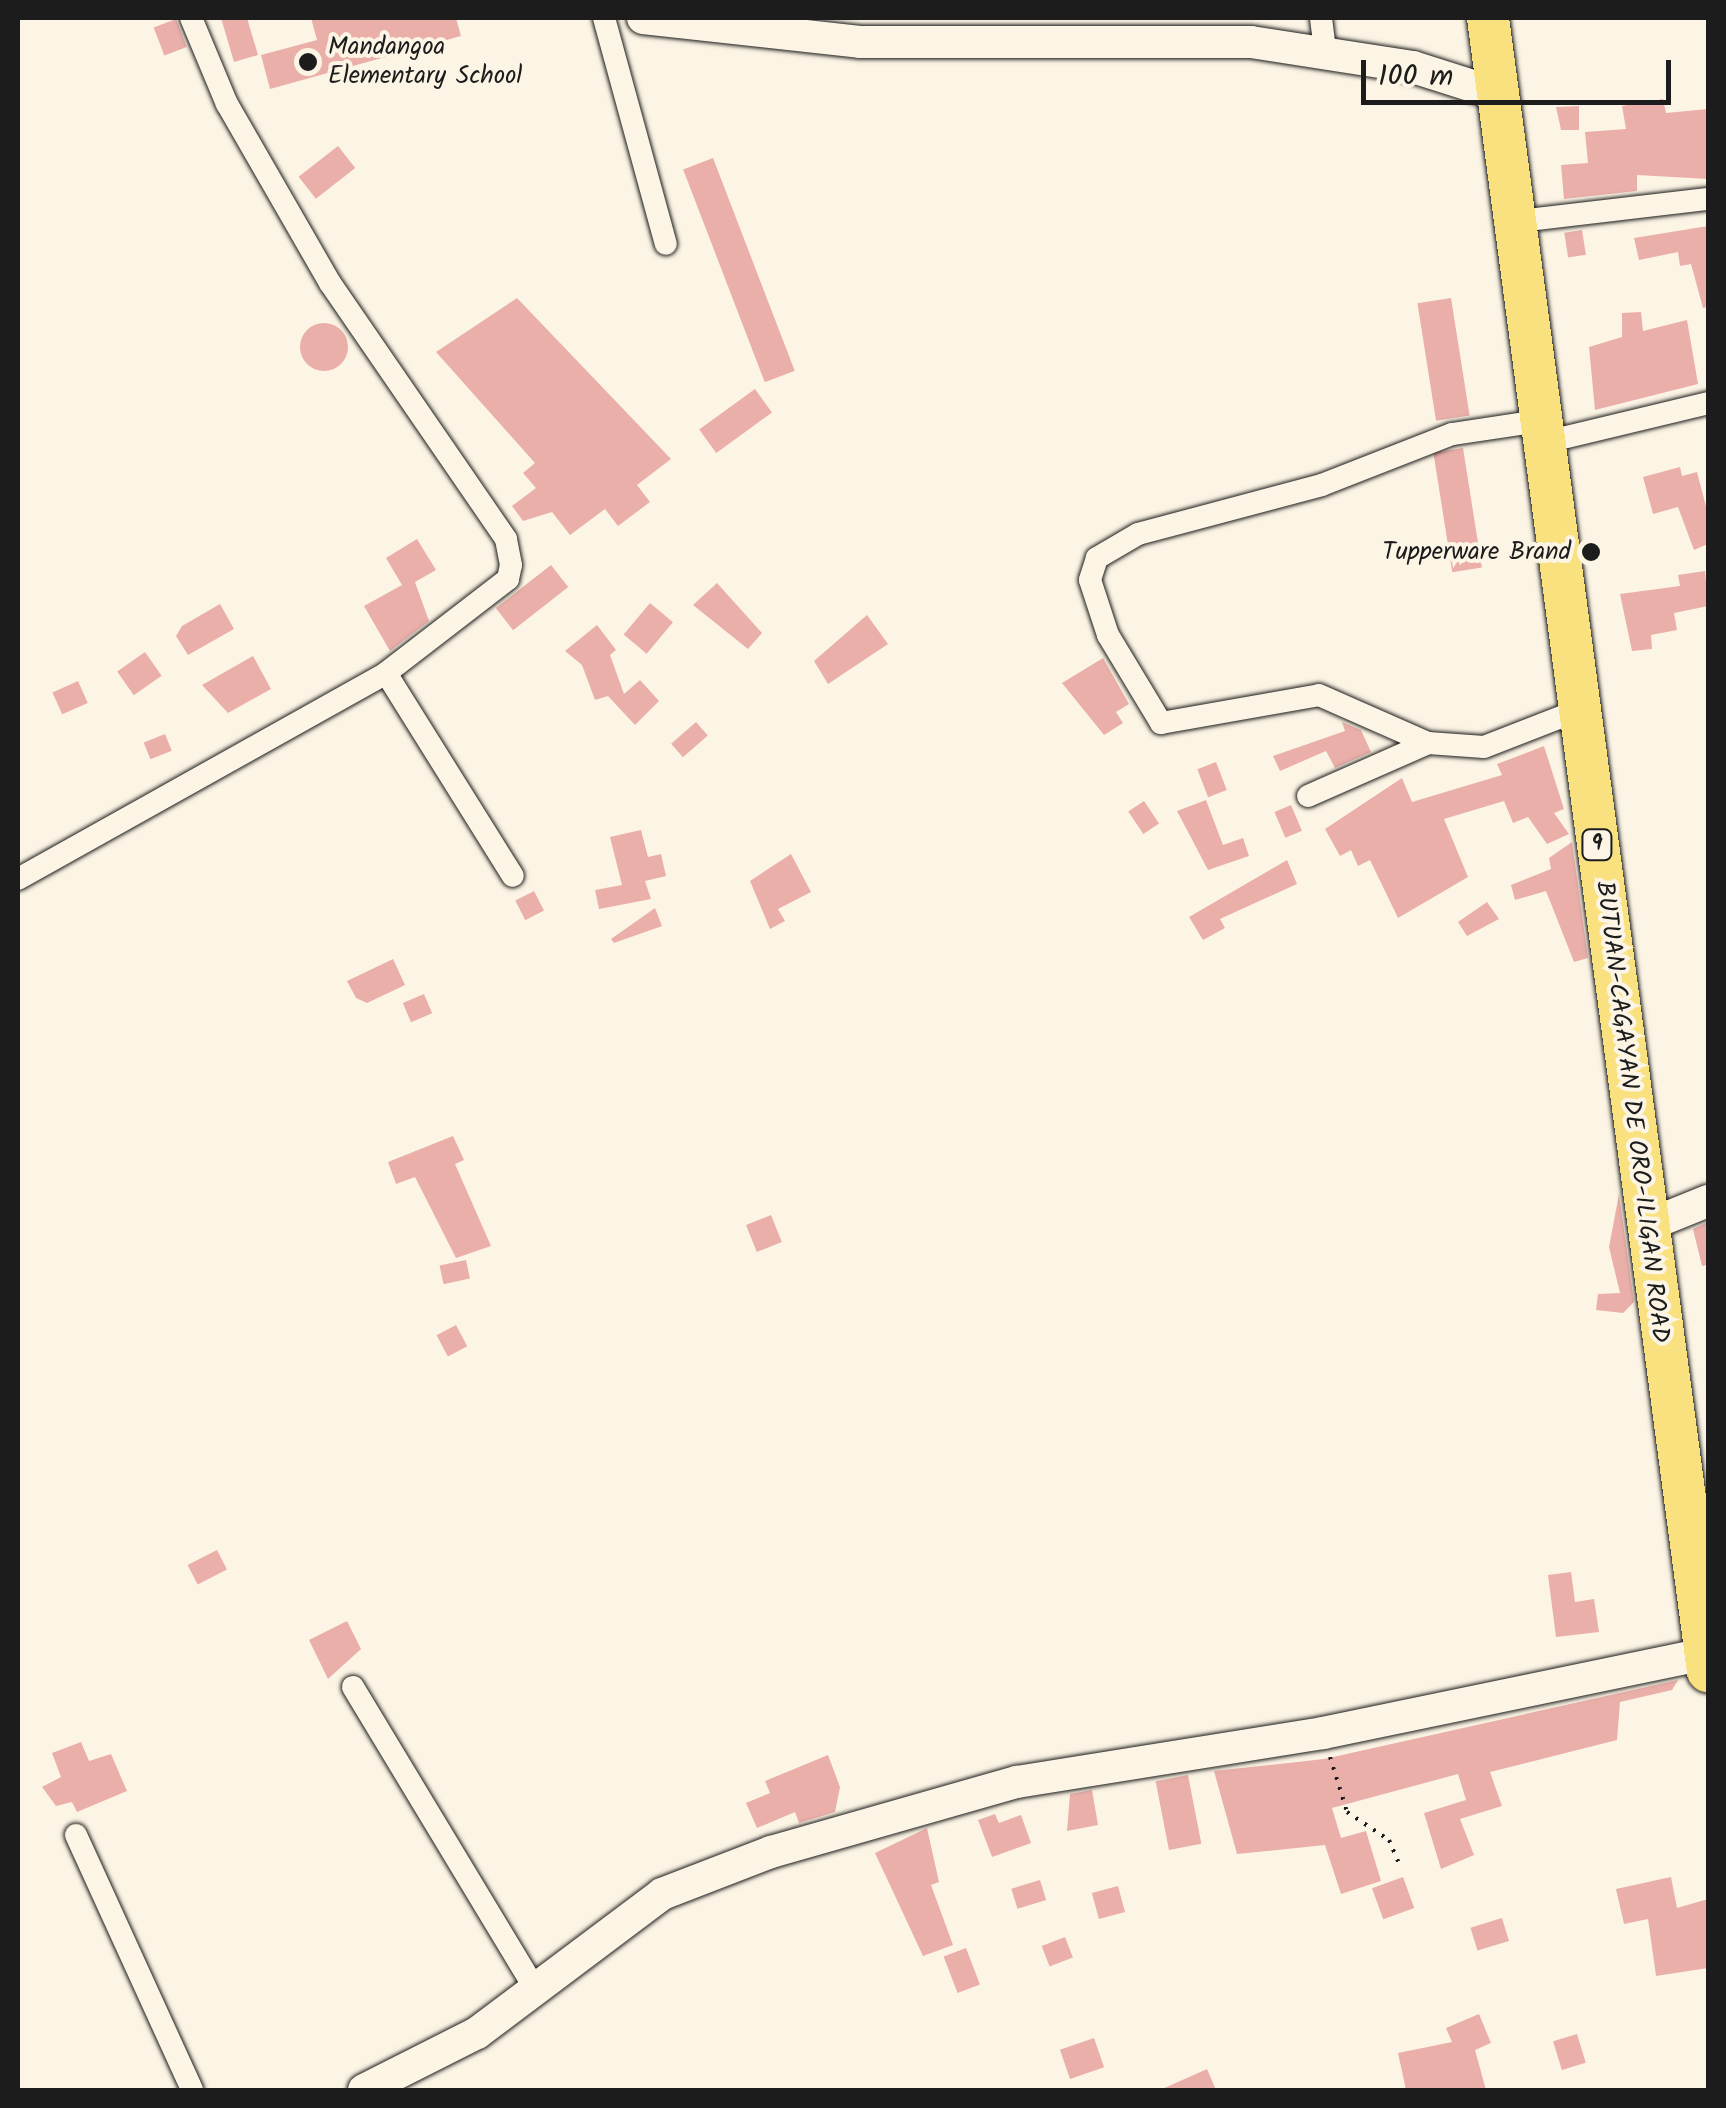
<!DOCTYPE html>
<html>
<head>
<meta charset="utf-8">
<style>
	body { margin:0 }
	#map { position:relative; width:1726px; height:2108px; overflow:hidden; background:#fcf5e5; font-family:Kalam,sans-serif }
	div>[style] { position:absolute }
	.building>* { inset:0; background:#eaafa9; transform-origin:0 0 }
	.round { border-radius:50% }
	.path>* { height:4px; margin-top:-2px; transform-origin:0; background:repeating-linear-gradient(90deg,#1c1c1c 0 2.5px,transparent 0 10.5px) }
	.roads { filter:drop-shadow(0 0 2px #1c1c1c) drop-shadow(0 0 2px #1c1c1c) }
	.street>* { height:22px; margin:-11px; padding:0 11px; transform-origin:11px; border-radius:11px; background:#fcf5e5 }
	.secondary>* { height:32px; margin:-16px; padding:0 16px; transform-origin:16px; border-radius:16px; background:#fcf5e5 }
	.highway>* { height:42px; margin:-21px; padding:0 21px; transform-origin:21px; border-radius:21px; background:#fae180 }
	.dots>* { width:28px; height:28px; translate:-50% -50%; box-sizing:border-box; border:5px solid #fcf5e5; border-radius:50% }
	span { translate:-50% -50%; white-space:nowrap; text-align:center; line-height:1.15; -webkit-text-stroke:8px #fcf5e5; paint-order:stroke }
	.shield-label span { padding:2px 8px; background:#fcf5e5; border:2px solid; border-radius:8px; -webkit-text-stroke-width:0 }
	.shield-label { font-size:22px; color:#1c1c1c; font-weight:700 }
	.poi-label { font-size:25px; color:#1c1c1c }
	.left { translate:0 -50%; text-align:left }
	.right { translate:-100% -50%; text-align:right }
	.street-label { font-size:25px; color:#1c1c1c }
	.frame { position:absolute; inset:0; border:20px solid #1c1c1c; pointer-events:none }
	.scale { position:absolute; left:1361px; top:60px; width:310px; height:45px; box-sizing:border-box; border:5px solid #1c1c1c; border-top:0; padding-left:12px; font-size:30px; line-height:35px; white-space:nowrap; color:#1c1c1c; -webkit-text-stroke:8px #fcf5e5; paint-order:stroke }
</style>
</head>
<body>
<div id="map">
	<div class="building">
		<i style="clip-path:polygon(221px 18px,247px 18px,258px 55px,234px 62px)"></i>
		<i style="clip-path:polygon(311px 18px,456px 18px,461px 36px,270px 89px,261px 55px,317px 40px)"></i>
		<i style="left:176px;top:19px;width:30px;height:24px;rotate:69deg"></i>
		<i style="clip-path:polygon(1663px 99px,1666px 113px,1708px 109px,1708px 179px,1637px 175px,1637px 191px,1564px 199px,1561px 165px,1588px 163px,1585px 132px,1626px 129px,1622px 106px)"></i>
		<i style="clip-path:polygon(1579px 106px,1579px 130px,1561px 130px,1556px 107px)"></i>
		<i style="left:338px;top:146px;width:28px;height:50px;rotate:52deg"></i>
		<i style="left:713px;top:158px;width:228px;height:32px;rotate:69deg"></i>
		<i style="clip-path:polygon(1708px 226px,1708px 307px,1703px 308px,1691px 264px,1680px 266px,1678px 252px,1639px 260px,1634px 238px)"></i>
		<i style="left:1582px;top:230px;width:25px;height:18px;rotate:81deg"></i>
		<i style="clip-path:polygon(517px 298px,671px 459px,637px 485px,650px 502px,618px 526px,605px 509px,570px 535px,552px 512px,523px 521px,512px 506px,536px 488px,523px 473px,535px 463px,436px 352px)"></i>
		<i style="left:1451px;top:298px;width:119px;height:34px;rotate:81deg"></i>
		<i style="clip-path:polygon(1641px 312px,1643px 331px,1687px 320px,1698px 384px,1595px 410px,1589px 347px,1622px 337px,1622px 313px)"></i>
		<i class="round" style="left:300px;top:323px;width:48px;height:48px"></i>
		<i style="left:755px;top:389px;width:29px;height:69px;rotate:54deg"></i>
		<i style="left:1463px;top:448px;width:121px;height:30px;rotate:81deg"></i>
		<i style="clip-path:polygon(1680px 467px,1682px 476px,1697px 472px,1708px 514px,1708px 544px,1694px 550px,1678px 507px,1653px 514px,1643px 477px)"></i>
		<i style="clip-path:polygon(417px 539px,436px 570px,415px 582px,429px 621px,390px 651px,364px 606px,402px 585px,386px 558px)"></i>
		<i style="left:551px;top:565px;width:28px;height:70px;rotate:52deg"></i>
		<i style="clip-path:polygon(1705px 571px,1708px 606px,1674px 613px,1677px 630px,1651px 635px,1652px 649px,1632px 651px,1620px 594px,1680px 586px,1678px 575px)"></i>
		<i style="clip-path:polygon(717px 583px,762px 633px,748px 649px,693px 605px)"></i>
		<i style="left:650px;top:603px;width:30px;height:41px;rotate:40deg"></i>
		<i style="clip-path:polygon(220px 604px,234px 629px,188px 655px,176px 636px,182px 626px)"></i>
		<i style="clip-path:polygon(867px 615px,888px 644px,828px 684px,814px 661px)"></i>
		<i style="clip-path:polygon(597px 625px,616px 650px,610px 655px,624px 694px,640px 680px,659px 701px,635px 725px,608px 696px,595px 700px,582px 665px,565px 651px)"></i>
		<i style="left:145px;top:652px;width:29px;height:34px;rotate:55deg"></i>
		<i style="clip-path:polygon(253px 656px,271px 689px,228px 713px,202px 685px)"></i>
		<i style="clip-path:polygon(1103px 658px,1129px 704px,1116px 712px,1123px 723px,1104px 735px,1062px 683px)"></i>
		<i style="left:78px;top:681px;width:24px;height:28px;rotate:66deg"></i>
		<i style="left:696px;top:722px;width:18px;height:33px;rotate:49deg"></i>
		<i style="clip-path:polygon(1342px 722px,1361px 730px,1371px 752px,1335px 768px,1326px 751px,1280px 771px,1273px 756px,1345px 731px)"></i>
		<i style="left:165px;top:734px;width:18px;height:23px;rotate:68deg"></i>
		<i style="clip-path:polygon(1544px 746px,1564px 809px,1554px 813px,1569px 834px,1547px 844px,1528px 817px,1513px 823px,1504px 801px,1444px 819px,1468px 877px,1398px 918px,1370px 860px,1358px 866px,1351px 850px,1340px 856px,1325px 829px,1402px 778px,1412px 802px,1502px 775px,1497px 764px)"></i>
		<i style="left:1216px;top:762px;width:30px;height:20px;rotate:69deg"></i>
		<i style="clip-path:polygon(1206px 800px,1223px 845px,1243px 838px,1249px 856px,1208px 870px,1177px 811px)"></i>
		<i style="left:1144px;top:801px;width:27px;height:19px;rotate:56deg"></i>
		<i style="left:1291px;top:805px;width:28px;height:18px;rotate:67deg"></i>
		<i style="clip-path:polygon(641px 830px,648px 857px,661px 854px,666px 876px,645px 881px,651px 899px,599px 909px,595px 890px,622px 885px,610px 837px)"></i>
		<i style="clip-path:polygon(1572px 842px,1588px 958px,1574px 962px,1546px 891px,1515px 900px,1511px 885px,1551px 869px,1549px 858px)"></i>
		<i style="clip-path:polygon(791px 854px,811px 892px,778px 909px,785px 921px,770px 929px,750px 881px)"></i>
		<i style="clip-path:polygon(1287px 860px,1297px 884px,1220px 919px,1225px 928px,1203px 940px,1189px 917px)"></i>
		<i style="left:534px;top:891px;width:22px;height:21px;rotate:63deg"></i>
		<i style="clip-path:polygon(1487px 902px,1499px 919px,1467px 936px,1458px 922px)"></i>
		<i style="clip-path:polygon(655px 908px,662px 926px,614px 943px,611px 939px)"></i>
		<i style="clip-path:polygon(393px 959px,405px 985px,367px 1003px,356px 998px,347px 981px)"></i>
		<i style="left:424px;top:994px;width:21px;height:23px;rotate:67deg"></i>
		<i style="clip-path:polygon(453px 1136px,464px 1160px,455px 1164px,491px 1246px,456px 1258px,415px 1177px,396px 1184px,388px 1162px)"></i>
		<i style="clip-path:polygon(1619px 1194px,1634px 1302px,1623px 1313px,1596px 1310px,1598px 1294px,1620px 1293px,1609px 1247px)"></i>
		<i style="left:771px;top:1215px;width:29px;height:27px;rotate:68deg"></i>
		<i style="clip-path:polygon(1708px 1222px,1708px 1265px,1702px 1266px,1693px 1229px)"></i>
		<i style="left:466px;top:1260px;width:19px;height:27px;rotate:78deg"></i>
		<i style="left:456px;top:1325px;width:24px;height:22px;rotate:62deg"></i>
		<i style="left:217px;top:1550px;width:22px;height:33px;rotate:63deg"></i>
		<i style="clip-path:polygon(1571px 1572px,1575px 1602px,1594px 1599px,1599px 1632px,1556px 1637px,1548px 1575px)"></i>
		<i style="clip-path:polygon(347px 1621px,361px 1649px,328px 1679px,309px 1640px)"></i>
		<i style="clip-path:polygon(1678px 1680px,1672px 1690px,1620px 1702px,1617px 1740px,1490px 1772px,1502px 1806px,1460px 1819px,1474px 1855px,1441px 1869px,1424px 1813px,1466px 1800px,1458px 1774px,1332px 1808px,1341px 1838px,1366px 1831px,1381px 1881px,1341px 1894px,1325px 1845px,1237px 1854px,1214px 1771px,1324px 1759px)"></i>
		<i style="clip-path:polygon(81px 1742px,89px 1761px,111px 1754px,127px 1791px,77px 1812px,72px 1802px,56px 1806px,42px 1787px,61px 1777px,52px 1753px)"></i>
		<i style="clip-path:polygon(828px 1755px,840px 1787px,835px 1812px,799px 1823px,795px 1812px,757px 1828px,746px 1803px,770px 1793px,765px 1781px)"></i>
		<i style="left:1188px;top:1775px;width:70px;height:33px;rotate:79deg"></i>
		<i style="clip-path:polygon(1092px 1790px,1098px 1825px,1067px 1831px,1070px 1794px)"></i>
		<i style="clip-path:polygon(995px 1814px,999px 1823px,1021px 1815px,1031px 1843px,992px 1857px,978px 1820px)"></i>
		<i style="clip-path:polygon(927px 1828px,939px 1882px,931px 1885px,953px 1945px,923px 1956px,875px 1853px)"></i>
		<i style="left:1403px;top:1877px;width:33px;height:33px;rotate:70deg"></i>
		<i style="clip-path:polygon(1671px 1877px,1677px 1908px,1708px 1899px,1708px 1968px,1656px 1976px,1648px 1919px,1624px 1924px,1616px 1889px)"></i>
		<i style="left:1040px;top:1880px;width:21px;height:30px;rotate:73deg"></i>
		<i style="left:1118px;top:1886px;width:27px;height:27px;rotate:75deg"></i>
		<i style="left:1502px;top:1918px;width:24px;height:33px;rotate:73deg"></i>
		<i style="left:1065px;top:1937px;width:22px;height:25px;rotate:69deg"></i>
		<i style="left:966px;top:1948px;width:39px;height:24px;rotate:69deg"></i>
		<i style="clip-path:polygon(1479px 2014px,1491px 2043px,1475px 2050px,1486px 2090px,1406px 2090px,1398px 2053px,1452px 2042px,1446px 2028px)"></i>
		<i style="left:1577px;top:2034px;width:30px;height:25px;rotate:73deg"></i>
		<i style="left:1094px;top:2038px;width:31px;height:36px;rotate:71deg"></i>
		<i style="clip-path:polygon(1207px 2069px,1216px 2090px,1160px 2090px)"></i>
	</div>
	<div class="path">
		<i style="left:1330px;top:1757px;width:58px;rotate:72.8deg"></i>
		<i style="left:1347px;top:1812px;width:50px;rotate:33.7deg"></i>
		<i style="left:1389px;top:1840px;width:30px;rotate:67deg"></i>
	</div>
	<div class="roads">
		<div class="street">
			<i style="left:604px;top:18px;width:234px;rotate:74.7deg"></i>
			<i style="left:1321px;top:18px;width:33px;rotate:83deg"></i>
			<i style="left:1511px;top:222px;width:198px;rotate:-6.7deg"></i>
			<i style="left:1539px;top:421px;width:88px;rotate:171.5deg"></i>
			<i style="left:1452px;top:434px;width:140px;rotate:158.6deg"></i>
			<i style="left:1322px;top:485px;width:190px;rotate:165.1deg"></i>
			<i style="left:1138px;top:534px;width:48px;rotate:149.7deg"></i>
			<i style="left:1097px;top:558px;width:23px;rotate:108deg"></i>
			<i style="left:1090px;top:580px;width:58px;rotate:71.9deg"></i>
			<i style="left:1108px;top:635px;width:103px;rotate:58.9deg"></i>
			<i style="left:1161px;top:723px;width:160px;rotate:-10deg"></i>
			<i style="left:1319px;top:695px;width:119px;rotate:23.8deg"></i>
			<i style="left:1428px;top:743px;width:56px;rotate:4.1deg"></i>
			<i style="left:1484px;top:747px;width:102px;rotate:-21.3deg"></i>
			<i style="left:1542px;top:443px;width:171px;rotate:-13.5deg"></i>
			<i style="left:386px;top:673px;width:239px;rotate:58deg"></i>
			<i style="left:1308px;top:796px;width:131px;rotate:-23.8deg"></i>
			<i style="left:18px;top:879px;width:422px;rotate:-29.2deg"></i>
			<i style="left:386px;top:673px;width:154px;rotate:-37.6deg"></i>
			<i style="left:508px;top:579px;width:14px;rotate:-78deg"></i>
			<i style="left:511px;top:565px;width:26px;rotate:-101deg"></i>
			<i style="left:506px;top:539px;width:311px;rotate:-124.5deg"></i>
			<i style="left:330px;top:283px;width:207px;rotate:-119.9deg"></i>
			<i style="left:227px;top:104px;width:93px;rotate:-112.7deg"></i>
			<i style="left:353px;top:1687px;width:354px;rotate:58.9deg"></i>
			<i style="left:76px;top:1835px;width:280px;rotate:65.5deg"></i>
		</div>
		<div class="secondary">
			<i style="left:643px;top:18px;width:218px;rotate:6.3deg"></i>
			<i style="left:860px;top:42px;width:391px"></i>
			<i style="left:1251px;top:42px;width:164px;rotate:8.8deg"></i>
			<i style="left:1413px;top:67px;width:89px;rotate:17.6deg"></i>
			<i style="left:1646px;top:1226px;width:67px;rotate:-22deg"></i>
			<i style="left:364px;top:2090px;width:127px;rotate:-26.8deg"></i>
			<i style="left:477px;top:2033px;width:231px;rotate:-36.9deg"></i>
			<i style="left:662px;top:1894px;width:117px;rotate:-21.1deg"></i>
			<i style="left:771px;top:1852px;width:256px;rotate:-15.9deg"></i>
			<i style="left:1017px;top:1782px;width:310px;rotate:-9.1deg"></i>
			<i style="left:1323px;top:1733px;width:391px;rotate:-11.7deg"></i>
		</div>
		<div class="highway">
			<i style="left:1488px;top:18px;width:1668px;rotate:82.42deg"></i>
		</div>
	</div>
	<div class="dots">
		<i style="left:308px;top:62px;background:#1c1c1c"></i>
		<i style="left:1591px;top:552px;background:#1c1c1c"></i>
	</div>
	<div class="shield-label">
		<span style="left:1597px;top:845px">9</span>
	</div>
	<div class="poi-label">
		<span class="left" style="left:328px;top:62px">Mandangoa<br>Elementary School</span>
		<span class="right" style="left:1571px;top:552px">Tupperware Brand</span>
	</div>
	<div class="street-label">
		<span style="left:1632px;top:1112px;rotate:83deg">BUTUAN-CAGAYAN DE ORO-ILIGAN ROAD</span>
	</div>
	<div class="frame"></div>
	<div class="scale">100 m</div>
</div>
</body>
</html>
